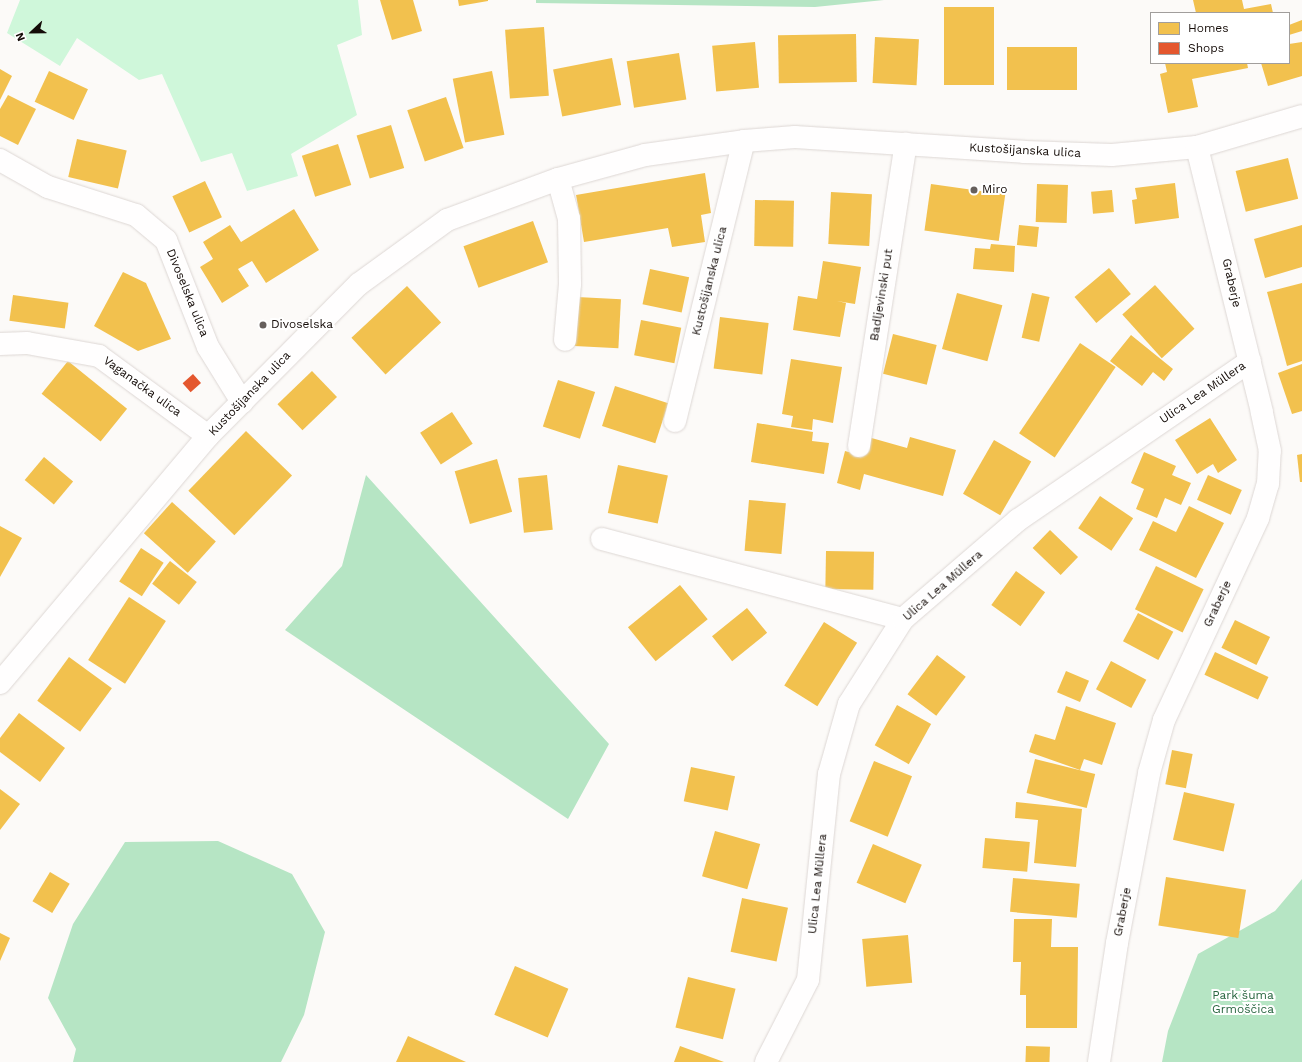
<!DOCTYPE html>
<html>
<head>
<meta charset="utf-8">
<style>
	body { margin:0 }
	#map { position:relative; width:1302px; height:1062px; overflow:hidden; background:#fcfaf8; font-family:"Work Sans",sans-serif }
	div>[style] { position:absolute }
	.green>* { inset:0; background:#cff7da }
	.forest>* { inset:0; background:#b6e5c4 }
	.homes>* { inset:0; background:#f2c14e; transform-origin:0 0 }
	.shops>* { inset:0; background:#e4572e; transform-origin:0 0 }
	.roads { filter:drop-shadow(0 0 1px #ddd7d4) drop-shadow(0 0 1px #ddd7d4) }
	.minor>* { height:22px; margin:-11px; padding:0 11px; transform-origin:11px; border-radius:11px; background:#fffefe }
	.dots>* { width:11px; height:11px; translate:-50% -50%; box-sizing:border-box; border:2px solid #fff; border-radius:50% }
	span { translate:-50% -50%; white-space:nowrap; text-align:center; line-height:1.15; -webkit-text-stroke:4px #fff; paint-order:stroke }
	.street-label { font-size:12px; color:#150c08 }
	.poi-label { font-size:12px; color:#150c08 }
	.left { translate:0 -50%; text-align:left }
	.park-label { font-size:12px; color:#296640 }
	.legend { position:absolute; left:1150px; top:12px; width:140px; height:52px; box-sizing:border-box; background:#fff; border:1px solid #a19e9c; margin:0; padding:5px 7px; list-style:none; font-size:12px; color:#150c08 }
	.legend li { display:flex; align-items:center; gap:8px; height:20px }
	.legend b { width:20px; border:1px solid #a19e9c }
	.north { position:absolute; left:12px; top:12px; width:40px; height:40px; -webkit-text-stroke:3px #fff; paint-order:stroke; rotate:248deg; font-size:11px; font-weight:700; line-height:16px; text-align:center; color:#150c08 }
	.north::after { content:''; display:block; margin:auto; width:14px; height:18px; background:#150c08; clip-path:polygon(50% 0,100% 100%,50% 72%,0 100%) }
</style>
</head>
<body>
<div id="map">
	<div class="green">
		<i style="clip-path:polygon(20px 0,358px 0,362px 35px,337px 45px,357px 115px,291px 154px,298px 176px,247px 191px,232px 153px,201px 162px,162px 74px,139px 80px,77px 38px,60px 66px,7px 33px)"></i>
	</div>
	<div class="forest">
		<i style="clip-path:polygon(536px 0,884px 0,815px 7px,536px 3px)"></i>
		<i style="clip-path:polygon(366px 475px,609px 744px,568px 819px,285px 630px,342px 566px)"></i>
		<i style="clip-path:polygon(218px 841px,292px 874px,325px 932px,304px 1015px,281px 1062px,73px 1062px,76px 1049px,48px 998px,73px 924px,125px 842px)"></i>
		<i style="clip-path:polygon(1302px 879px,1302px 1062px,1162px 1062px,1168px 1031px,1198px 954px,1275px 911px)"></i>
	</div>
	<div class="homes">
		<i style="clip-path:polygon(380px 0,413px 0,422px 31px,392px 40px)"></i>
		<i style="clip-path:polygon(458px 0,488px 0,488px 1px,459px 6px)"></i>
		<i style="clip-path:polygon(1193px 0,1242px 0,1244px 9px,1271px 4px,1273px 13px,1196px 13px)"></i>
		<i style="left:944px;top:7px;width:50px;height:78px"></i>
		<i style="clip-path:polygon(1302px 20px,1302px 31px,1289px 35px,1289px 25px)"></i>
		<i style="left:544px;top:27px;width:69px;height:39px;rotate:86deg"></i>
		<i style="left:856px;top:34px;width:48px;height:78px;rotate:89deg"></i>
		<i style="left:875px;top:37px;width:44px;height:46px;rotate:3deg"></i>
		<i style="left:755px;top:42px;width:46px;height:43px;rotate:85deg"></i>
		<i style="clip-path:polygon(1302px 42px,1302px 76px,1268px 86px,1261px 63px,1289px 63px,1289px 44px)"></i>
		<i style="left:1007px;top:47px;width:70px;height:43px"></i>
		<i style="left:679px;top:53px;width:47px;height:53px;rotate:81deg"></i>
		<i style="left:612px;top:58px;width:48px;height:60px;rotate:79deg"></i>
		<i style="clip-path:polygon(1165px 63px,1247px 63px,1248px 68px,1192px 79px,1198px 107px,1168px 113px,1160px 74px,1167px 72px)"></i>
		<i style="clip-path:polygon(0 69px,12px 76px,0 100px)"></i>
		<i style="left:49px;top:71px;width:43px;height:34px;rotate:25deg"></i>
		<i style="left:492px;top:71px;width:65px;height:40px;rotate:79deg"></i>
		<i style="clip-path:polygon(8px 95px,36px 109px,18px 145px,0 136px,0 109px)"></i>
		<i style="left:446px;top:97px;width:54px;height:41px;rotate:71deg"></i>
		<i style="left:391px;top:125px;width:45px;height:36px;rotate:73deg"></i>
		<i style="left:77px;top:139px;width:51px;height:39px;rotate:13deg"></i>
		<i style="left:338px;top:144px;width:43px;height:38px;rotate:72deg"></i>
		<i style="left:1288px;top:158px;width:42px;height:54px;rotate:76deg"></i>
		<i style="clip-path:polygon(705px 173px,711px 213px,701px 215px,705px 242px,672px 247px,668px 228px,584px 242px,576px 195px)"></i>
		<i style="left:205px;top:181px;width:40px;height:36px;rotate:65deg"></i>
		<i style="clip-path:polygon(1175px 183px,1179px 218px,1135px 224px,1132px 200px,1137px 199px,1135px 188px)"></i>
		<i style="left:931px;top:184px;width:75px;height:47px;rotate:8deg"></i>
		<i style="left:1037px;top:184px;width:31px;height:38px;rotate:2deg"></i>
		<i style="left:1112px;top:190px;width:22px;height:21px;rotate:85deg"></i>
		<i style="left:831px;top:192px;width:41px;height:52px;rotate:3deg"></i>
		<i style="left:755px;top:200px;width:39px;height:46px;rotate:1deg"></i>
		<i style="clip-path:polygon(294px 209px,319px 250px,266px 283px,252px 261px,238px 269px,249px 286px,222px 303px,200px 267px,213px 259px,203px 242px,230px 225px,241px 242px)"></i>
		<i style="left:533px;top:221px;width:44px;height:74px;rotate:70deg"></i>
		<i style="left:1019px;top:225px;width:20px;height:20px;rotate:6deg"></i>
		<i style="clip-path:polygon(1302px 225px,1302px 267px,1265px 278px,1254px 239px)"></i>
		<i style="clip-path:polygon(991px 244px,1015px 246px,1014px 272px,973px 269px,975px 248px,990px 249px)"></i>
		<i style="clip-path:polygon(823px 261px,861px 267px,855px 304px,837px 301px,846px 303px,840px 337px,793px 330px,798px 296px,817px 299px)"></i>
		<i style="left:1109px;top:268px;width:34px;height:45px;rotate:50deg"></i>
		<i style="left:650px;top:269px;width:40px;height:36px;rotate:12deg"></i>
		<i style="clip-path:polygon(123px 272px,146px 283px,171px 339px,138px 351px,94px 326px)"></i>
		<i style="clip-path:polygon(1302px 283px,1302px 361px,1287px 366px,1267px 292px)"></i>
		<i style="left:1155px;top:285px;width:59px;height:44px;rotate:48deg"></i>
		<i style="left:407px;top:286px;width:50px;height:76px;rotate:47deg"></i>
		<i style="left:957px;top:293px;width:47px;height:58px;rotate:15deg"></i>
		<i style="left:1032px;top:293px;width:18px;height:46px;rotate:13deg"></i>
		<i style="left:13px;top:295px;width:56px;height:26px;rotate:8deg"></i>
		<i style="left:577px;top:297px;width:44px;height:49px;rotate:3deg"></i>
		<i style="left:720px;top:317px;width:49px;height:52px;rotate:7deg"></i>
		<i style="left:641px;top:320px;width:41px;height:36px;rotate:11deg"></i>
		<i style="left:893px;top:334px;width:45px;height:41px;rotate:14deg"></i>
		<i style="clip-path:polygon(1131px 335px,1173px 369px,1164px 381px,1153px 372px,1142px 386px,1110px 361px)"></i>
		<i style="left:1080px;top:343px;width:43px;height:109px;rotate:34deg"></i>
		<i style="clip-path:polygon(791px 359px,842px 367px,833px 423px,813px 419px,812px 430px,791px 427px,793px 416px,782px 414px)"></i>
		<i style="left:68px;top:361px;width:76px;height:42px;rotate:39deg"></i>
		<i style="clip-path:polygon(1302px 364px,1302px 411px,1292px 414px,1278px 373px)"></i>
		<i style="left:312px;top:371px;width:36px;height:48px;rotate:46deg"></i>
		<i style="left:558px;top:380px;width:39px;height:49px;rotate:18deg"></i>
		<i style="left:615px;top:386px;width:56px;height:42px;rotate:18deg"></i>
		<i style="left:452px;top:412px;width:38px;height:38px;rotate:57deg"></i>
		<i style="clip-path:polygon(1210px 418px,1237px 460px,1218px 473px,1213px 464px,1197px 474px,1175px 440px)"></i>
		<i style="clip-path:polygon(757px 423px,813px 432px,812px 441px,829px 443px,824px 474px,751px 462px)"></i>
		<i style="left:246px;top:431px;width:64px;height:83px;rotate:44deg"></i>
		<i style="clip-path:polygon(868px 437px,907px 448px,910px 437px,956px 450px,943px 496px,864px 474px,860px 490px,837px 483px,845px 451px,863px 456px)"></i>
		<i style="left:994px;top:440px;width:43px;height:62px;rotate:30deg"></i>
		<i style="clip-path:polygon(1144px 452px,1176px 466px,1172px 475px,1191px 483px,1181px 505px,1165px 498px,1157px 518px,1136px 509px,1144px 489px,1131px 483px)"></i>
		<i style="clip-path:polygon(1302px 454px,1302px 482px,1300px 482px,1297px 455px)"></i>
		<i style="left:44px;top:457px;width:38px;height:30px;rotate:40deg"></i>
		<i style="left:497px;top:459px;width:55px;height:44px;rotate:74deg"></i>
		<i style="left:618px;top:465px;width:51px;height:49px;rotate:12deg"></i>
		<i style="left:547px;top:475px;width:55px;height:29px;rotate:84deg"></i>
		<i style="left:1208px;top:475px;width:37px;height:27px;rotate:24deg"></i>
		<i style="left:1100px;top:496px;width:40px;height:39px;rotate:34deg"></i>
		<i style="left:749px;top:500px;width:37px;height:51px;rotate:5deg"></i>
		<i style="left:172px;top:502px;width:59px;height:42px;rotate:42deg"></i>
		<i style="clip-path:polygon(1189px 506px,1224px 523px,1196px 578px,1139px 550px,1153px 521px,1176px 532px)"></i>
		<i style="clip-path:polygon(0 526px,22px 538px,0 577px)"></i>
		<i style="left:1050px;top:530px;width:39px;height:25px;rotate:44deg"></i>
		<i style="left:141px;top:548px;width:27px;height:40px;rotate:33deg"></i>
		<i style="left:826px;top:551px;width:48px;height:38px;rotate:1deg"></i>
		<i style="left:170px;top:561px;width:34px;height:29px;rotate:38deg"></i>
		<i style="left:1156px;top:566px;width:53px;height:48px;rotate:26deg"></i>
		<i style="left:1016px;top:571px;width:36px;height:42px;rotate:36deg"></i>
		<i style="left:680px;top:585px;width:44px;height:67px;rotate:51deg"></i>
		<i style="left:129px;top:597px;width:44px;height:75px;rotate:33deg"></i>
		<i style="left:747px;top:608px;width:32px;height:45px;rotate:51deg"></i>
		<i style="left:1138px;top:613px;width:40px;height:32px;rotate:28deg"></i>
		<i style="left:1235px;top:620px;width:39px;height:31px;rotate:26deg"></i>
		<i style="left:824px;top:622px;width:39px;height:75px;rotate:32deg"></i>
		<i style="left:1215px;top:652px;width:59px;height:25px;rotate:25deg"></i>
		<i style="left:937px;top:655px;width:36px;height:49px;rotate:37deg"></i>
		<i style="left:69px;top:657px;width:53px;height:54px;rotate:36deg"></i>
		<i style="left:1111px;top:661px;width:40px;height:32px;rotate:28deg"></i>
		<i style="left:1066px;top:671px;width:25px;height:23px;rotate:23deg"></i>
		<i style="left:897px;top:705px;width:39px;height:46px;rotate:29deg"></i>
		<i style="clip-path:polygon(1066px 706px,1116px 723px,1102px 765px,1084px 759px,1080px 770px,1029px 752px,1035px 734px,1055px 740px)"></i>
		<i style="clip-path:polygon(19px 713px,65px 748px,40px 782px,0 752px,0 738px)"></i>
		<i style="left:1172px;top:750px;width:21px;height:35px;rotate:11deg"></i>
		<i style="left:1035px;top:759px;width:62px;height:35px;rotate:14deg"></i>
		<i style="left:874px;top:761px;width:41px;height:65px;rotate:22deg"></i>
		<i style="left:691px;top:767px;width:45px;height:35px;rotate:12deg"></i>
		<i style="clip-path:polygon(0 789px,20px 804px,0 830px)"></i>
		<i style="left:1184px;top:792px;width:52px;height:49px;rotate:13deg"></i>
		<i style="clip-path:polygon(1016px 802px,1082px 809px,1076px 867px,1034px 863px,1038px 820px,1015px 818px)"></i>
		<i style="left:715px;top:831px;width:47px;height:47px;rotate:16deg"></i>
		<i style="left:985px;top:838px;width:45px;height:30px;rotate:5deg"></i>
		<i style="left:873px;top:844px;width:53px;height:42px;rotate:23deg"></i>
		<i style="left:50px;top:872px;width:23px;height:34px;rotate:31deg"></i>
		<i style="left:1166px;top:877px;width:81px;height:49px;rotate:9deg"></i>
		<i style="left:1013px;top:878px;width:67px;height:34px;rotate:5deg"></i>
		<i style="left:742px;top:898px;width:47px;height:55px;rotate:12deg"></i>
		<i style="clip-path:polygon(1014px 919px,1052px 919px,1051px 947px,1078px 947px,1077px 1028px,1026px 1028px,1026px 995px,1020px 995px,1021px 962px,1013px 962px)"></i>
		<i style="clip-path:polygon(0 933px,10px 938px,0 961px)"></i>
		<i style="left:908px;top:935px;width:48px;height:46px;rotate:85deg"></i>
		<i style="left:515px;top:966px;width:58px;height:53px;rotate:23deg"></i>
		<i style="left:688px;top:977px;width:49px;height:52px;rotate:14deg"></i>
		<i style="clip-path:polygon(408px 1036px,466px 1062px,396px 1062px)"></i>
		<i style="clip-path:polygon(680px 1046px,724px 1062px,674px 1062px)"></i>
		<i style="left:1026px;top:1046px;width:24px;height:16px;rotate:2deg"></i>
	</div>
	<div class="shops">
		<i style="left:193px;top:374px;width:12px;height:14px;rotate:48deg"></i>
	</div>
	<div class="roads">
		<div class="minor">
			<i style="left:0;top:160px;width:55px;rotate:29.4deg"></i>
			<i style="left:48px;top:187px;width:92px;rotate:17.7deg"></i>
			<i style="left:136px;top:215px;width:39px;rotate:40deg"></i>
			<i style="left:166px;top:240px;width:115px;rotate:68.6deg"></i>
			<i style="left:208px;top:347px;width:65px;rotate:58.3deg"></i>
			<i style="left:558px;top:179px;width:41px;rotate:74.6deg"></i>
			<i style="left:569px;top:219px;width:65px;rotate:89.1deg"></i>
			<i style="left:570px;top:284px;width:56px;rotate:95.1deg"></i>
			<i style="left:0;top:344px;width:27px;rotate:-2deg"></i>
			<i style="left:27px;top:343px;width:73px;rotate:10.2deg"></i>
			<i style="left:99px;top:356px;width:135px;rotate:36.3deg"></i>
			<i style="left:675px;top:421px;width:288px;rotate:-76.2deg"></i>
			<i style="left:859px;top:446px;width:306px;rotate:-81.2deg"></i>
			<i style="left:602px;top:539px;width:311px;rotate:14.9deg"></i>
			<i style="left:0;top:683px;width:323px;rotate:-49.9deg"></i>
			<i style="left:208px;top:436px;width:214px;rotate:-45.2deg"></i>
			<i style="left:359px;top:284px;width:109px;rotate:-36deg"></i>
			<i style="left:447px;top:220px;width:118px;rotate:-20.3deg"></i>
			<i style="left:558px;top:179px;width:90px;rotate:-15.4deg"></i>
			<i style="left:645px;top:155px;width:100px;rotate:-8deg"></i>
			<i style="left:744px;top:141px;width:51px;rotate:-4.5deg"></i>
			<i style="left:795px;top:137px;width:229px;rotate:3.7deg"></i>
			<i style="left:1024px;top:152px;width:88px;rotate:2deg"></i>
			<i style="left:1112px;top:155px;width:85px;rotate:-5.4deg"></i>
			<i style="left:1197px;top:147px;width:109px;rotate:-16.4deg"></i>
			<i style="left:766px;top:1062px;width:92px;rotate:-62.9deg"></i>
			<i style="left:808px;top:980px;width:207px;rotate:-84.2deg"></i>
			<i style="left:829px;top:774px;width:73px;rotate:-74.1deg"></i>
			<i style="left:849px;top:704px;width:101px;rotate:-57.6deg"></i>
			<i style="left:903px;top:619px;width:152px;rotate:-40.7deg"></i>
			<i style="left:1018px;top:520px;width:281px;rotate:-34.4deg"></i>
			<i style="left:1099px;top:1062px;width:120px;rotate:-81.4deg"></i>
			<i style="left:1117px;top:943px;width:173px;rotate:-79.3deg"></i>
			<i style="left:1149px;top:773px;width:55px;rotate:-74.2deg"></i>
			<i style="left:1164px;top:720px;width:223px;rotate:-65deg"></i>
			<i style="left:1258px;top:518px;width:35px;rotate:-74deg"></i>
			<i style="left:1268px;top:484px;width:33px;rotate:-87deg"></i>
			<i style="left:1270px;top:451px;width:40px;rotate:-102deg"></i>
			<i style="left:1262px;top:412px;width:273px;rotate:-103.8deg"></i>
		</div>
	</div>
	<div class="dots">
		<i style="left:974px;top:190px;background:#665f5c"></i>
		<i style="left:263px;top:325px;background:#665f5c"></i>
	</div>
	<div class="street-label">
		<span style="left:1025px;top:151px;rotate:3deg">Kustošijanska ulica</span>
		<span style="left:710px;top:281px;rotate:-76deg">Kustošijanska ulica</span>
		<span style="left:1231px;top:283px;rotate:77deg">Graberje</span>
		<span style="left:187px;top:293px;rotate:68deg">Divoselska ulica</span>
		<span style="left:882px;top:295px;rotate:-81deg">Badljevinski put</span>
		<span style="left:142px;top:387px;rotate:36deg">Vaganačka ulica</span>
		<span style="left:1203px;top:393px;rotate:-34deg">Ulica Lea Müllera</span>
		<span style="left:250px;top:394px;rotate:-46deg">Kustošijanska ulica</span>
		<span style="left:943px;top:586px;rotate:-41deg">Ulica Lea Müllera</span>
		<span style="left:1218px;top:604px;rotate:-65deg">Graberje</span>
		<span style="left:818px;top:884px;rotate:-84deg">Ulica Lea Müllera</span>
		<span style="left:1123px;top:912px;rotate:-79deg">Graberje</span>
	</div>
	<div class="poi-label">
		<span class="left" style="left:982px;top:190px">Miro</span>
		<span class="left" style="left:271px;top:325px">Divoselska</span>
	</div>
	<div class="park-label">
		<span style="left:1243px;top:1003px">Park šuma<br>Grmoščica</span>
	</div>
	<ul class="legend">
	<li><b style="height:11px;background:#f2c14e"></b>Homes</li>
	<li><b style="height:11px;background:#e4572e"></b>Shops</li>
	</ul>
	<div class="north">N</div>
</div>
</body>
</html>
